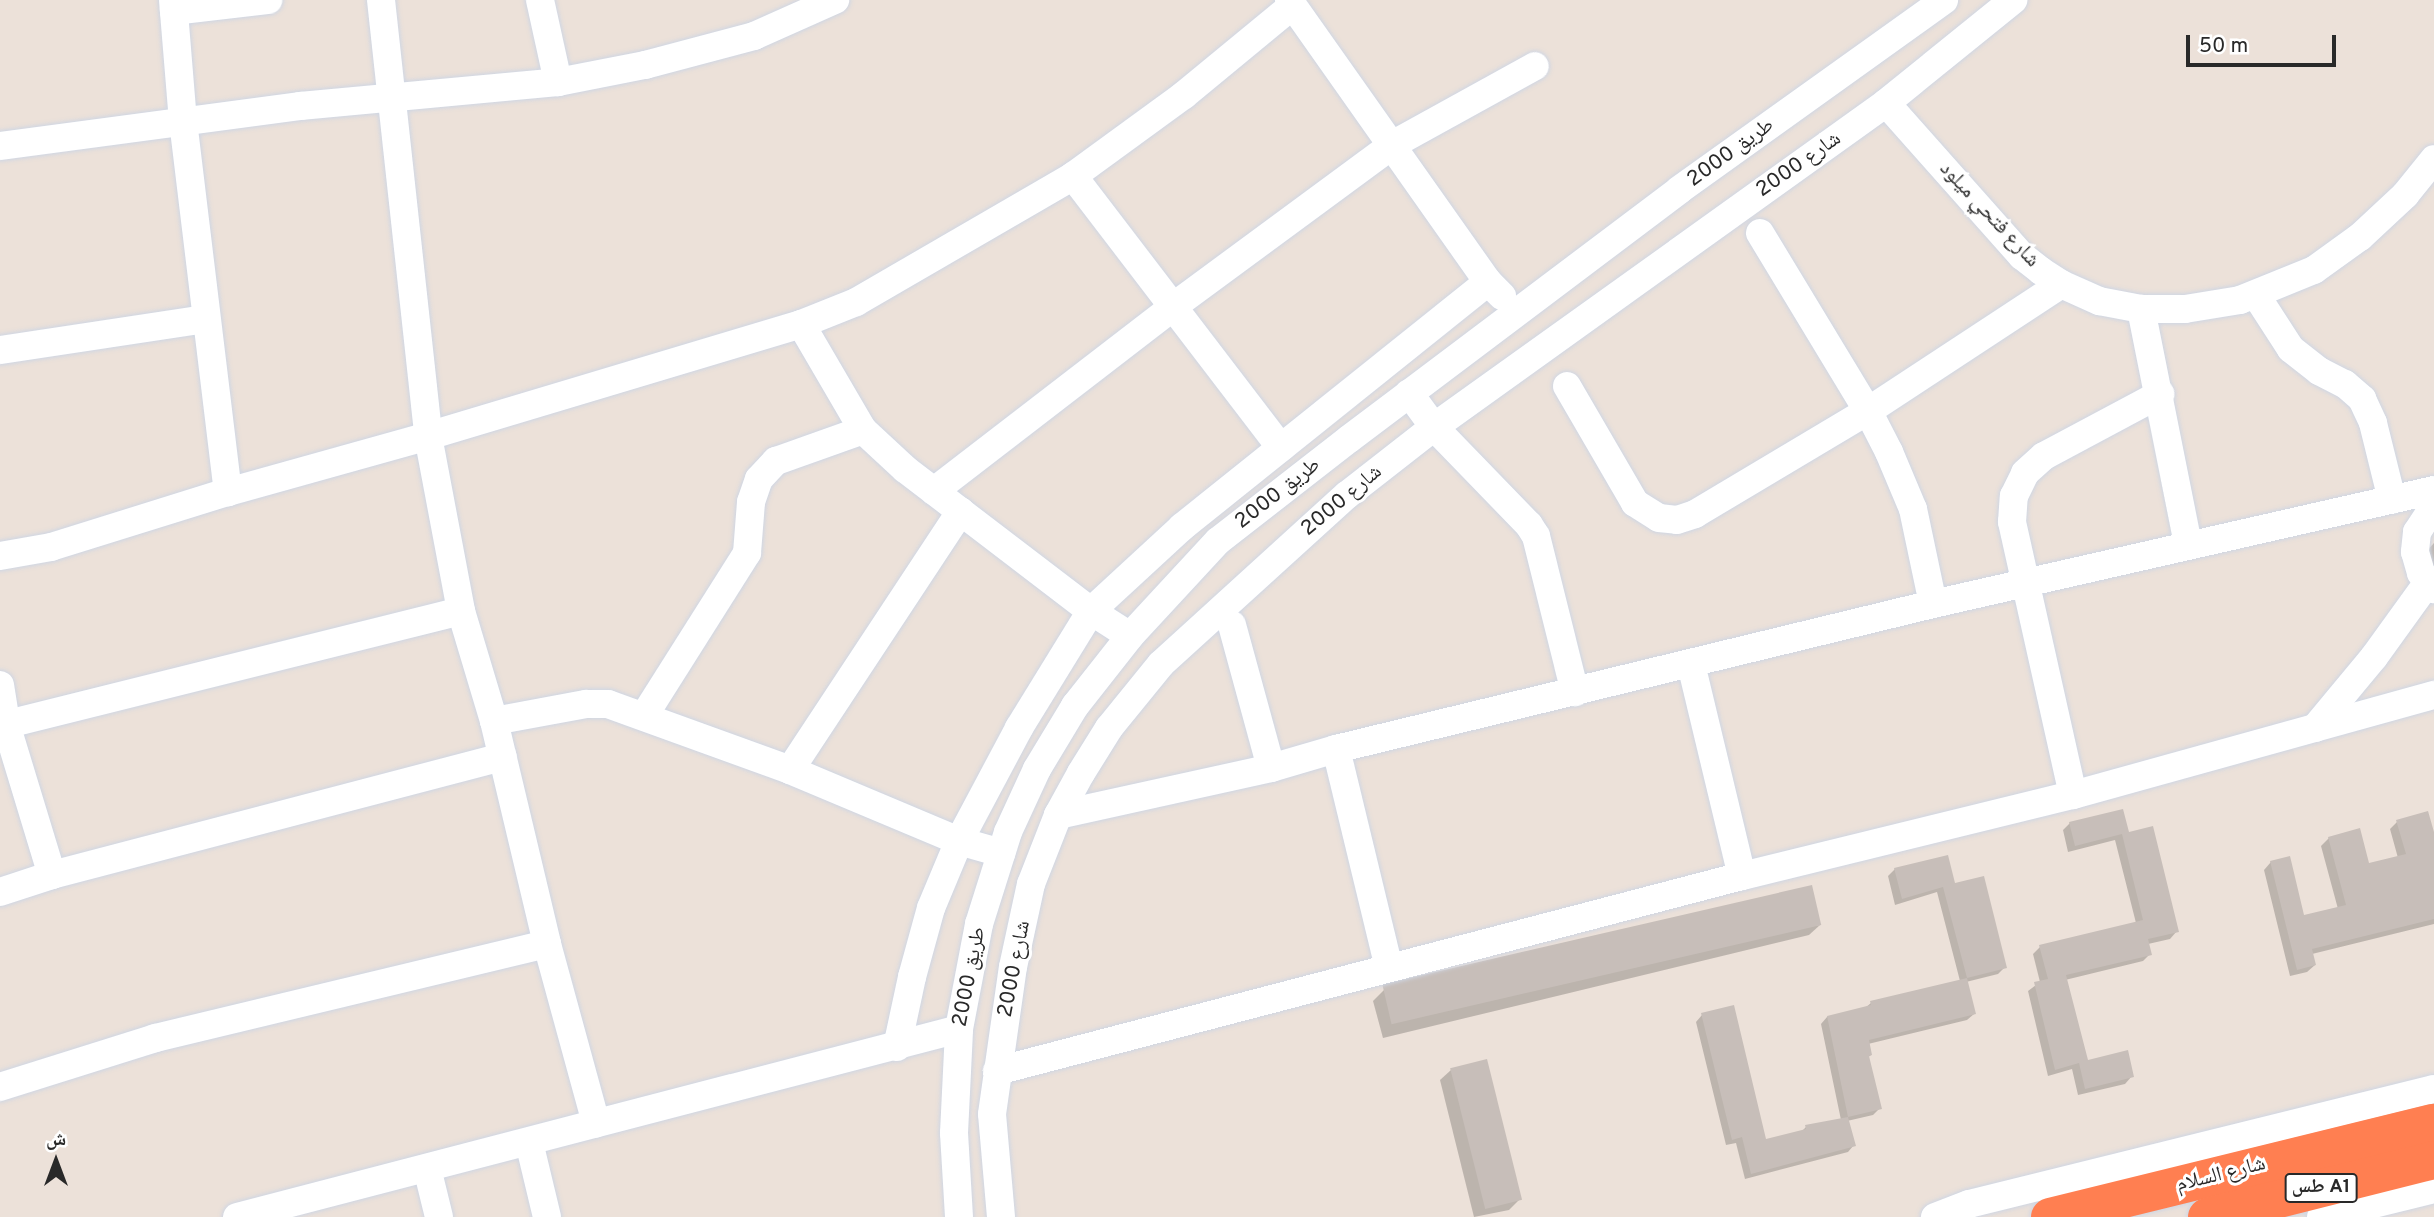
<!DOCTYPE html>
<html>
<head>
<meta charset="utf-8">
<style>
	body { margin:0 }
	#map { position:relative; width:2434px; height:1217px; overflow:hidden; background:#ece1d9; font-family:Overpass,"Noto Naskh Arabic",sans-serif }
	div>[style] { position:absolute }
	.shadow>* { inset:0; background:#0003 }
	.building>* { inset:0; background:#c7beb9; transform-origin:0 0 }
	.roads { filter:drop-shadow(0 0 2px #cfd6e3) drop-shadow(0 0 2px #cfd6e3) }
	.minor>* { height:28px; margin:-14px; padding:0 14px; transform-origin:14px; border-radius:14px; background:#fff }
	.highway>* { height:38px; margin:-19px; padding:0 19px; transform-origin:19px; border-radius:19px; background:#ff7f51 }
	span { translate:-50% -50%; white-space:nowrap; text-align:center; line-height:1.15; -webkit-text-stroke:6px #fff; paint-order:stroke }
	.shield-label span { padding:2px 5px; background:#fff; border:2px solid; border-radius:5px; -webkit-text-stroke-width:0 }
	.shield-label { font-size:19px; color:#292929; font-weight:700 }
	.street-label { font-size:21px; color:#292929 }
	.north { position:absolute; left:21px; top:1126px; width:70px; height:70px; -webkit-text-stroke:5px #fff; paint-order:stroke; rotate:0deg; font-size:19px; font-weight:700; line-height:28px; text-align:center; color:#292929 }
	.north::after { content:''; display:block; margin:auto; width:24px; height:32px; background:#292929; clip-path:polygon(50% 0,100% 100%,50% 72%,0 100%) }
	.scale { position:absolute; left:2186px; top:35px; width:150px; height:32px; box-sizing:border-box; border:4px solid #292929; border-top:0; padding-left:9px; font-size:21px; line-height:24px; white-space:nowrap; color:#292929; -webkit-text-stroke:5px #fff; paint-order:stroke }
</style>
</head>
<body>
<div id="map">
	<div class="shadow">
		<i style="clip-path:polygon(2434px 543px,2434px 568px,2423px 555px)"></i>
		<i style="clip-path:polygon(2397px 822px,2434px 839px,2434px 924px,2312px 954px,2315px 965px,2307px 972px,2290px 976px,2264px 870px,2271px 862px,2303px 918px,2338px 909px,2321px 846px,2329px 838px,2368px 865px,2398px 858px,2390px 829px)"></i>
		<i style="clip-path:polygon(2070px 823px,2128px 834px,2177px 931px,2170px 939px,2148px 944px,2150px 954px,2143px 961px,2065px 980px,2087px 1062px,2132px 1076px,2125px 1084px,2078px 1095px,2072px 1069px,2048px 1076px,2028px 991px,2040px 982px,2033px 954px,2040px 947px,2136px 923px,2115px 840px,2068px 852px,2063px 830px)"></i>
		<i style="clip-path:polygon(1895px 869px,1954px 885px,2005px 967px,1998px 974px,1966px 982px,1974px 1014px,1967px 1020px,1868px 1044px,1871px 1055px,1867px 1058px,1880px 1108px,1873px 1115px,1847px 1121px,1854px 1145px,1848px 1152px,1745px 1179px,1736px 1143px,1726px 1145px,1696px 1022px,1702px 1015px,1764px 1141px,1801px 1132px,1806px 1127px,1841px 1120px,1821px 1024px,1827px 1017px,1865px 1008px,1871px 1003px,1960px 981px,1937px 892px,1895px 905px,1888px 876px)"></i>
		<i style="clip-path:polygon(1820px 925px,1809px 935px,1383px 1038px,1373px 1001px,1384px 990px)"></i>
		<i style="clip-path:polygon(1451px 1070px,1520px 1199px,1509px 1210px,1474px 1217px,1440px 1080px)"></i>
	</div>
	<div class="building">
		<i style="clip-path:polygon(2123px 809px,2129px 832px,2153px 826px,2179px 932px,2148px 939px,2152px 955px,2066px 975px,2088px 1060px,2128px 1050px,2134px 1077px,2085px 1089px,2079px 1063px,2055px 1070px,2034px 982px,2048px 979px,2039px 945px,2143px 920px,2122px 834px,2075px 846px,2069px 822px)"></i>
		<i style="clip-path:polygon(2428px 811px,2434px 832px,2434px 919px,2312px 949px,2316px 965px,2297px 970px,2270px 861px,2290px 856px,2304px 915px,2346px 905px,2328px 837px,2360px 828px,2369px 863px,2406px 854px,2396px 820px)"></i>
		<i style="clip-path:polygon(1948px 855px,1955px 883px,1984px 876px,2007px 968px,1967px 978px,1943px 887px,1902px 899px,1894px 868px)"></i>
		<i style="left:1812px;top:885px;width:41px;height:441px;rotate:77deg"></i>
		<i style="clip-path:polygon(1967px 978px,1976px 1014px,1869px 1040px,1872px 1055px,1869px 1056px,1882px 1109px,1848px 1117px,1827px 1016px,1871px 1005px,1870px 1001px)"></i>
		<i style="clip-path:polygon(1734px 1005px,1766px 1139px,1806px 1129px,1805px 1125px,1848px 1117px,1856px 1146px,1751px 1174px,1742px 1137px,1732px 1140px,1701px 1013px)"></i>
		<i style="left:1487px;top:1059px;width:145px;height:38px;rotate:76deg"></i>
	</div>
	<div class="roads">
		<div class="minor">
			<i style="left:173px;top:0;width:121px;rotate:85.3deg"></i>
			<i style="left:183px;top:121px;width:374px;rotate:83.1deg"></i>
			<i style="left:381px;top:0;width:439px;rotate:83.8deg"></i>
			<i style="left:428px;top:436px;width:178px;rotate:79.3deg"></i>
			<i style="left:461px;top:611px;width:115px;rotate:73.3deg"></i>
			<i style="left:494px;top:721px;width:229px;rotate:76.6deg"></i>
			<i style="left:547px;top:944px;width:186px;rotate:74.7deg"></i>
			<i style="left:540px;top:0;width:84px;rotate:77.6deg"></i>
			<i style="left:1289px;top:0;width:345px;rotate:54.8deg"></i>
			<i style="left:1488px;top:282px;width:20px;rotate:45deg"></i>
			<i style="left:174px;top:11px;width:95px;rotate:-6.7deg"></i>
			<i style="left:1886px;top:103px;width:205px;rotate:48.4deg"></i>
			<i style="left:2022px;top:256px;width:24px;rotate:38deg"></i>
			<i style="left:2041px;top:271px;width:24px;rotate:33deg"></i>
			<i style="left:2061px;top:284px;width:42px;rotate:24.1deg"></i>
			<i style="left:2099px;top:301px;width:43px;rotate:10.8deg"></i>
			<i style="left:2141px;top:309px;width:44px"></i>
			<i style="left:2185px;top:309px;width:56px;rotate:-9.3deg"></i>
			<i style="left:2240px;top:300px;width:80px;rotate:-22.1deg"></i>
			<i style="left:2314px;top:270px;width:57px;rotate:-35.7deg"></i>
			<i style="left:2360px;top:237px;width:62px;rotate:-43deg"></i>
			<i style="left:2405px;top:195px;width:46px;rotate:-51.1deg"></i>
			<i style="left:0;top:146px;width:303px;rotate:-7.6deg"></i>
			<i style="left:300px;top:106px;width:259px;rotate:-5.3deg"></i>
			<i style="left:558px;top:82px;width:89px;rotate:-11.1deg"></i>
			<i style="left:645px;top:65px;width:113px;rotate:-14.9deg"></i>
			<i style="left:754px;top:36px;width:89px;rotate:-24deg"></i>
			<i style="left:1073px;top:176px;width:342px;rotate:52.6deg"></i>
			<i style="left:1760px;top:233px;width:208px;rotate:58.8deg"></i>
			<i style="left:1868px;top:411px;width:46px;rotate:62.9deg"></i>
			<i style="left:1889px;top:452px;width:62px;rotate:67.2deg"></i>
			<i style="left:1913px;top:509px;width:97px;rotate:78.1deg"></i>
			<i style="left:2256px;top:295px;width:64px;rotate:57.1deg"></i>
			<i style="left:2291px;top:349px;width:36px;rotate:38deg"></i>
			<i style="left:2319px;top:371px;width:29px;rotate:27deg"></i>
			<i style="left:2345px;top:384px;width:23px;rotate:41deg"></i>
			<i style="left:2362px;top:399px;width:26px;rotate:65deg"></i>
			<i style="left:2373px;top:423px;width:79px;rotate:76.1deg"></i>
			<i style="left:2141px;top:309px;width:241px;rotate:78.7deg"></i>
			<i style="left:801px;top:324px;width:59px;rotate:-21.8deg"></i>
			<i style="left:856px;top:302px;width:251px;rotate:-30.1deg"></i>
			<i style="left:1073px;top:176px;width:137px;rotate:-36.1deg"></i>
			<i style="left:1184px;top:95px;width:140px;rotate:-39.5deg"></i>
			<i style="left:0;top:350px;width:208px;rotate:-8.6deg"></i>
			<i style="left:1567px;top:386px;width:135px;rotate:59.8deg"></i>
			<i style="left:1635px;top:503px;width:28px;rotate:32deg"></i>
			<i style="left:1659px;top:518px;width:18px;rotate:6deg"></i>
			<i style="left:1677px;top:520px;width:19px;rotate:-18deg"></i>
			<i style="left:1695px;top:514px;width:201px;rotate:-30.8deg"></i>
			<i style="left:1868px;top:411px;width:231px;rotate:-33.3deg"></i>
			<i style="left:1409px;top:393px;width:42px;rotate:53.7deg"></i>
			<i style="left:1434px;top:427px;width:136px;rotate:45.9deg"></i>
			<i style="left:1529px;top:525px;width:13px;rotate:58deg"></i>
			<i style="left:1536px;top:536px;width:161px;rotate:76deg"></i>
			<i style="left:934px;top:491px;width:303px;rotate:-37.6deg"></i>
			<i style="left:1174px;top:306px;width:271px;rotate:-36.4deg"></i>
			<i style="left:1392px;top:145px;width:163px;rotate:-28.9deg"></i>
			<i style="left:2434px;top:506px;width:31px;rotate:123deg"></i>
			<i style="left:2417px;top:532px;width:20px;rotate:96deg"></i>
			<i style="left:2415px;top:552px;width:22px;rotate:74deg"></i>
			<i style="left:2421px;top:573px;width:21px;rotate:51deg"></i>
			<i style="left:0;top:556px;width:52px;rotate:-10deg"></i>
			<i style="left:51px;top:547px;width:185px;rotate:-17.3deg"></i>
			<i style="left:228px;top:492px;width:208px;rotate:-15.6deg"></i>
			<i style="left:428px;top:436px;width:389px;rotate:-16.7deg"></i>
			<i style="left:801px;top:324px;width:123px;rotate:59.7deg"></i>
			<i style="left:863px;top:430px;width:57px;rotate:42.9deg"></i>
			<i style="left:905px;top:469px;width:234px;rotate:37.4deg"></i>
			<i style="left:1091px;top:611px;width:46px;rotate:32.7deg"></i>
			<i style="left:1232px;top:625px;width:148px;rotate:74.7deg"></i>
			<i style="left:1691px;top:664px;width:218px;rotate:76.5deg"></i>
			<i style="left:0;top:685px;width:39px;rotate:81deg"></i>
			<i style="left:6px;top:724px;width:158px;rotate:73.1deg"></i>
			<i style="left:644px;top:716px;width:193px;rotate:-57.7deg"></i>
			<i style="left:747px;top:553px;width:51px;rotate:-85.5deg"></i>
			<i style="left:751px;top:502px;width:24px;rotate:-71deg"></i>
			<i style="left:759px;top:479px;width:25px;rotate:-47deg"></i>
			<i style="left:776px;top:461px;width:92px;rotate:-19.6deg"></i>
			<i style="left:494px;top:721px;width:94px;rotate:-10.5deg"></i>
			<i style="left:586px;top:704px;width:22px"></i>
			<i style="left:608px;top:704px;width:194px;rotate:19.9deg"></i>
			<i style="left:790px;top:770px;width:183px;rotate:22.8deg"></i>
			<i style="left:959px;top:841px;width:44px;rotate:15.9deg"></i>
			<i style="left:0;top:726px;width:475px;rotate:-14deg"></i>
			<i style="left:2315px;top:728px;width:92px;rotate:-50.3deg"></i>
			<i style="left:2374px;top:657px;width:92px;rotate:-54.2deg"></i>
			<i style="left:1336px;top:749px;width:225px;rotate:76.4deg"></i>
			<i style="left:790px;top:770px;width:310px;rotate:-56.6deg"></i>
			<i style="left:2073px;top:795px;width:280px;rotate:-102.6deg"></i>
			<i style="left:2012px;top:522px;width:26px;rotate:-86deg"></i>
			<i style="left:2014px;top:496px;width:25px;rotate:-64deg"></i>
			<i style="left:2025px;top:473px;width:25px;rotate:-42deg"></i>
			<i style="left:2044px;top:456px;width:132px;rotate:-28.1deg"></i>
			<i style="left:1058px;top:815px;width:218px;rotate:-12.4deg"></i>
			<i style="left:1271px;top:768px;width:68px;rotate:-16.3deg"></i>
			<i style="left:1336px;top:749px;width:614px;rotate:-13.65deg"></i>
			<i style="left:1933px;top:604px;width:514px;rotate:-12.82deg"></i>
			<i style="left:0;top:892px;width:55px;rotate:-18.1deg"></i>
			<i style="left:52px;top:875px;width:466px;rotate:-14.7deg"></i>
			<i style="left:897px;top:1047px;width:72px;rotate:-77.9deg"></i>
			<i style="left:912px;top:977px;width:72px;rotate:-74.6deg"></i>
			<i style="left:931px;top:908px;width:73px;rotate:-67.3deg"></i>
			<i style="left:959px;top:841px;width:128px;rotate:-62deg"></i>
			<i style="left:1019px;top:728px;width:137px;rotate:-58.4deg"></i>
			<i style="left:1091px;top:611px;width:124px;rotate:-42.7deg"></i>
			<i style="left:1182px;top:527px;width:392px;rotate:-38.7deg"></i>
			<i style="left:997px;top:1071px;width:770px;rotate:-14.67deg"></i>
			<i style="left:1742px;top:876px;width:341px;rotate:-13.8deg"></i>
			<i style="left:2073px;top:795px;width:375px;rotate:-15.5deg"></i>
			<i style="left:0;top:1087px;width:163px;rotate:-17.5deg"></i>
			<i style="left:155px;top:1038px;width:403px;rotate:-13.5deg"></i>
			<i style="left:529px;top:1142px;width:77px;rotate:76.5deg"></i>
			<i style="left:427px;top:1168px;width:50px;rotate:76.2deg"></i>
			<i style="left:237px;top:1217px;width:746px;rotate:-14.6deg"></i>
			<i style="left:959px;top:1217px;width:84px;rotate:-93.4deg"></i>
			<i style="left:954px;top:1133px;width:104px;rotate:-87.2deg"></i>
			<i style="left:959px;top:1029px;width:107px;rotate:-79.2deg"></i>
			<i style="left:979px;top:924px;width:96px;rotate:-72.5deg"></i>
			<i style="left:1008px;top:832px;width:69px;rotate:-65.3deg"></i>
			<i style="left:1037px;top:769px;width:74px;rotate:-58.9deg"></i>
			<i style="left:1075px;top:706px;width:89px;rotate:-51.8deg"></i>
			<i style="left:1130px;top:636px;width:129px;rotate:-47.2deg"></i>
			<i style="left:1218px;top:541px;width:166px;rotate:-37.9deg"></i>
			<i style="left:1349px;top:439px;width:413px;rotate:-37deg"></i>
			<i style="left:1679px;top:190px;width:326px;rotate:-35.6deg"></i>
			<i style="left:1001px;top:1217px;width:103px;rotate:-95deg"></i>
			<i style="left:992px;top:1114px;width:148px;rotate:-81.9deg"></i>
			<i style="left:1013px;top:967px;width:85px;rotate:-77.8deg"></i>
			<i style="left:1031px;top:884px;width:74px;rotate:-68.6deg"></i>
			<i style="left:1058px;top:815px;width:48px;rotate:-61.3deg"></i>
			<i style="left:1081px;top:773px;width:53px;rotate:-58.1deg"></i>
			<i style="left:1109px;top:728px;width:82px;rotate:-50.9deg"></i>
			<i style="left:1161px;top:664px;width:251px;rotate:-42.3deg"></i>
			<i style="left:1347px;top:495px;width:110px;rotate:-38deg"></i>
			<i style="left:1434px;top:427px;width:556px;rotate:-35.63deg"></i>
			<i style="left:1886px;top:103px;width:164px;rotate:-39deg"></i>
			<i style="left:1935px;top:1217px;width:36px;rotate:-21deg"></i>
			<i style="left:1969px;top:1204px;width:479px;rotate:-13.9deg"></i>
			<i style="left:2321px;top:1217px;width:116px;rotate:-13.9deg"></i>
		</div>
		<div class="highway">
			<i style="left:2050px;top:1217px;width:395px;rotate:-13.8deg"></i>
			<i style="left:2207px;top:1217px;width:234px;rotate:-14.1deg"></i>
		</div>
	</div>
	<div class="shield-label">
		<span style="left:2321px;top:1188px">طس A1</span>
	</div>
	<div class="street-label">
		<span style="left:1731px;top:153px;rotate:-36deg">طريق 2000</span>
		<span style="left:1799px;top:165px;rotate:-35deg">شارع 2000</span>
		<span style="left:1989px;top:215px;rotate:47deg">شارع فتحي ميلود</span>
		<span style="left:1278px;top:494px;rotate:-38deg">طريق 2000</span>
		<span style="left:1342px;top:501px;rotate:-40deg">شارع 2000</span>
		<span style="left:1015px;top:969px;rotate:-79deg">شارع 2000</span>
		<span style="left:970px;top:977px;rotate:-79deg">طريق 2000</span>
		<span style="left:2221px;top:1175px;rotate:-14deg">شارع السلام</span>
	</div>
	<div class="north">ش</div>
	<div class="scale">50 m</div>
</div>
</body>
</html>
